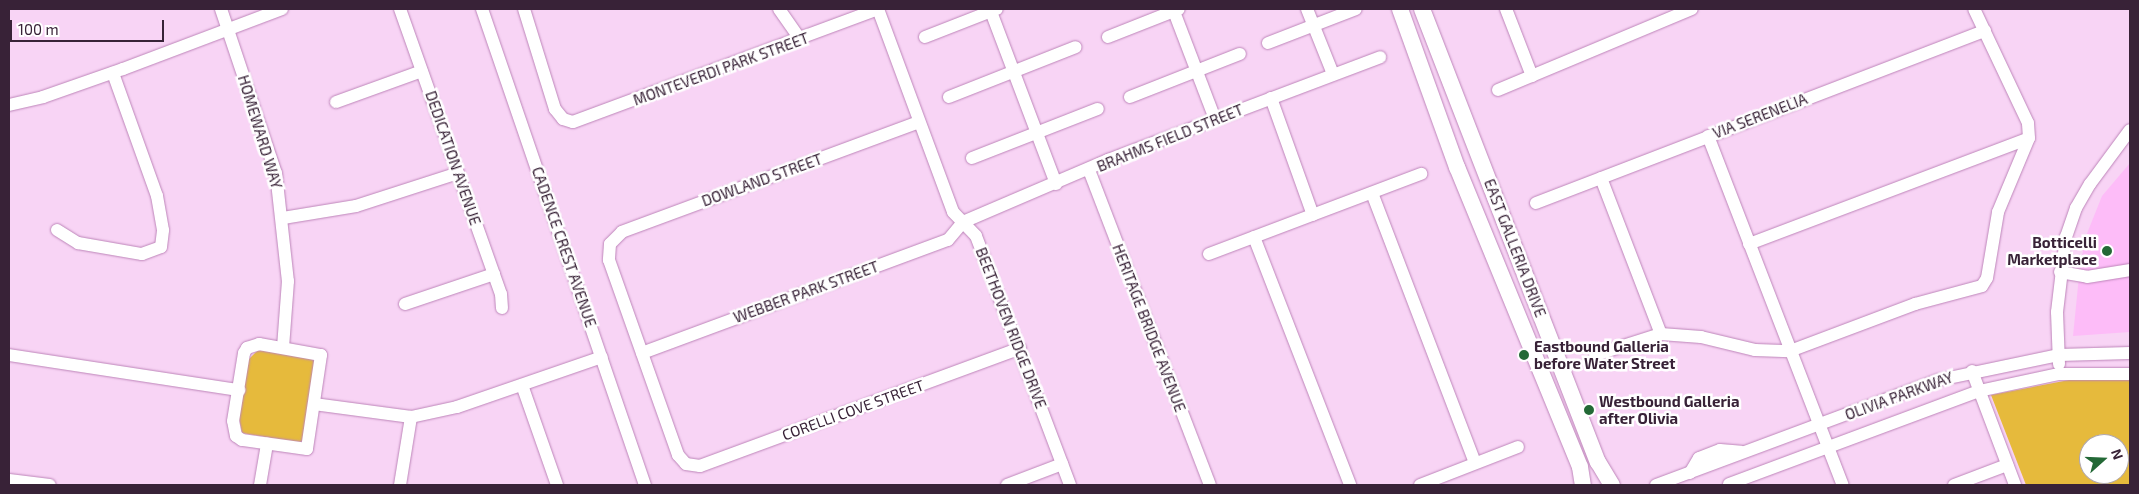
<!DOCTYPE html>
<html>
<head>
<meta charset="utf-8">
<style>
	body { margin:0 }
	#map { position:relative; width:2139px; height:494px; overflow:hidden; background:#f8d4f5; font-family:"Exo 2",sans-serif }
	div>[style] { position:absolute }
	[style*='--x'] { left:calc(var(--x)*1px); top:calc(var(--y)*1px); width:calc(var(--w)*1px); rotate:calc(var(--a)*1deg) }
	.built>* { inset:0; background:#fdbcf8 }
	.green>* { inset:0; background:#e6ba3c }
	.roads { filter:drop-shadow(0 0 1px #bd85b9) drop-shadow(0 0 1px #bd85b9) }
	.minor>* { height:12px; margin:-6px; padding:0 6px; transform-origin:6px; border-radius:6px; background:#fff }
	.major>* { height:16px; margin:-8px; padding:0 8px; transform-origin:8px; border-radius:8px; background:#fff }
	.dots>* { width:14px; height:14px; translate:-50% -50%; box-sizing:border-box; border:2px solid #fff; border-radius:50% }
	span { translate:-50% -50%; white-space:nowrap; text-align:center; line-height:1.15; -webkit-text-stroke:5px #fff; paint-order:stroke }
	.street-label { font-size:15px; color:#382237 }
	.poi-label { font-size:15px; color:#382237; font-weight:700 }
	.right { translate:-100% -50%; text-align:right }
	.left { translate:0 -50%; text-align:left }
	.frame { position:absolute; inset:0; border:10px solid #382237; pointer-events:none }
	.north { position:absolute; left:2079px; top:434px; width:50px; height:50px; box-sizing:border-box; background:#fff; border:1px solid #afa7af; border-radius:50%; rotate:70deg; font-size:14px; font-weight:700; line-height:20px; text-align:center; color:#382237 }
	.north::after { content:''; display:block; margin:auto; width:18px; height:22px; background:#236936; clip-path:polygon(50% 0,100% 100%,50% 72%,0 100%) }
	.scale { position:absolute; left:10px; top:20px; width:154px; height:22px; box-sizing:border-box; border:2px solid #382237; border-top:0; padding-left:6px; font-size:15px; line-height:18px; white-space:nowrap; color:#382237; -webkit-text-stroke:4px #fff; paint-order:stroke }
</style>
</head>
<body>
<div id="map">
	<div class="built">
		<i style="clip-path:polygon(2130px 163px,2130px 332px,2073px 336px,2080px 266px,2086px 236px,2102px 196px)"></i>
	</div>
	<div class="green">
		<i style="clip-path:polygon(258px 350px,309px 357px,316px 362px,306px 438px,299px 443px,242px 433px,239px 418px,248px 360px)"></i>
		<i style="clip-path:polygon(evenodd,2069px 380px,2130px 380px,2130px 485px,2026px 485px,1991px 395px,2069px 380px,2089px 444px,2119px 444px,2119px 474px,2089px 474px,2089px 444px)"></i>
	</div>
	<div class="roads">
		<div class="minor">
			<i style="--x:221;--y:9;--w:173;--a:71.5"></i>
			<i style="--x:276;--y:173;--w:109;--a:83.7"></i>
			<i style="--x:288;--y:281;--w:67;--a:94.3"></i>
			<i style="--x:400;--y:9;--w:302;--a:70.5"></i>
			<i style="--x:501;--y:294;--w:14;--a:86"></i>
			<i style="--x:482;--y:9;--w:503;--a:71.1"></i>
			<i style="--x:524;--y:9;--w:105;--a:72.8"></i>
			<i style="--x:555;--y:109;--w:13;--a:51"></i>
			<i style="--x:563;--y:119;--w:10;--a:17"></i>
			<i style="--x:573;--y:122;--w:325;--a:-20.3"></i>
			<i style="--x:779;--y:9;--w:38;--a:55"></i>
			<i style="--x:878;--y:9;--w:216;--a:69.7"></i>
			<i style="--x:953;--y:212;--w:33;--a:46"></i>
			<i style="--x:976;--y:236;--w:266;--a:69.3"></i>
			<i style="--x:990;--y:9;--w:187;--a:69.3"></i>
			<i style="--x:1173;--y:9;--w:118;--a:69.1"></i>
			<i style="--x:1307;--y:9;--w:70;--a:68.2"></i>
			<i style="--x:1506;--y:9;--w:72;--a:68.8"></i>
			<i style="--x:925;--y:37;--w:77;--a:-21.3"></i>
			<i style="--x:1108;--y:37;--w:76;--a:-21.5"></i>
			<i style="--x:1268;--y:43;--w:94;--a:-21.1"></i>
			<i style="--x:1498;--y:90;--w:210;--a:-22.7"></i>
			<i style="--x:949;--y:97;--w:136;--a:-21.5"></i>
			<i style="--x:1130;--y:97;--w:118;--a:-21.4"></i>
			<i style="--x:1271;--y:98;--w:124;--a:70.3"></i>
			<i style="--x:336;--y:102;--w:91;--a:-19.8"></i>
			<i style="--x:9;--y:105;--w:35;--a:-13"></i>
			<i style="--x:43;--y:97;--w:85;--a:-19.3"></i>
			<i style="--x:123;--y:69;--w:170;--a:-20.7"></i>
			<i style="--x:919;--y:122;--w:317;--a:159.7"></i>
			<i style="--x:622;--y:232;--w:17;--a:135"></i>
			<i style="--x:610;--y:244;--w:16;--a:94"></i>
			<i style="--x:609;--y:260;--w:207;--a:70.5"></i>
			<i style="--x:678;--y:455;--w:12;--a:48"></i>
			<i style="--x:686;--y:464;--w:14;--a:8"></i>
			<i style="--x:700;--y:466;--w:341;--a:-20.2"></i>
			<i style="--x:1708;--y:136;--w:374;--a:68.9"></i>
			<i style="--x:972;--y:158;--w:135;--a:-21.3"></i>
			<i style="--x:1089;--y:170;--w:337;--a:69"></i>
			<i style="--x:1601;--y:178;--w:167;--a:69"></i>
			<i style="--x:1372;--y:193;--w:289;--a:69.1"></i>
			<i style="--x:1536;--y:203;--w:481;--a:-21"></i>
			<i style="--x:283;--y:218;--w:74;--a:-9.3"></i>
			<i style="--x:356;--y:206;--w:107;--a:-17.9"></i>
			<i style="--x:57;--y:230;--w:25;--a:32"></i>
			<i style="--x:78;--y:243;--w:65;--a:9.8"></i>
			<i style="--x:142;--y:254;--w:20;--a:-20"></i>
			<i style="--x:161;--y:247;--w:17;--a:-83"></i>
			<i style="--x:163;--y:230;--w:35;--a:-100"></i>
			<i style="--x:157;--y:196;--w:131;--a:-109.7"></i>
			<i style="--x:1254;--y:237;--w:266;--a:68.8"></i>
			<i style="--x:1749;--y:244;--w:299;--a:-20.7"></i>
			<i style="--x:1209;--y:254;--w:227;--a:-20.7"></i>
			<i style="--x:2060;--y:272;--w:27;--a:10"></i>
			<i style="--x:2087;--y:277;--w:44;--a:-9.2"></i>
			<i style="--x:405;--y:304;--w:94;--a:-18.6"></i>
			<i style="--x:259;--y:344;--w:63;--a:10.1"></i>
			<i style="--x:321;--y:355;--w:95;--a:98.5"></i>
			<i style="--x:307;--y:449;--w:66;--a:-172.1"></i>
			<i style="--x:242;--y:440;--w:7;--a:-146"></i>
			<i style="--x:236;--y:436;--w:15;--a:-101"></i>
			<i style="--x:233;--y:421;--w:69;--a:-80.8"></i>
			<i style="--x:244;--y:353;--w:6;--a:-59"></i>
			<i style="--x:247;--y:348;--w:13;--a:-18"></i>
			<i style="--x:642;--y:353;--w:326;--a:-20.3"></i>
			<i style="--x:948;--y:240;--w:23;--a:-50"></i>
			<i style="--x:963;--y:222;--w:158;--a:-23.2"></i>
			<i style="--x:1108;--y:160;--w:291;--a:-20.7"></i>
			<i style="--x:9;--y:355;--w:233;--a:8.7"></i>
			<i style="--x:1595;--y:355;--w:69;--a:-17.7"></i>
			<i style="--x:1661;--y:334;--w:40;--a:4.3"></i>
			<i style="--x:1701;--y:337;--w:56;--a:13.5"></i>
			<i style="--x:1755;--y:350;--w:35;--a:2"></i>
			<i style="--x:1790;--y:351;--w:134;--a:-20.6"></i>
			<i style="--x:1915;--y:304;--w:69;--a:-15"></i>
			<i style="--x:1982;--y:286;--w:9;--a:-58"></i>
			<i style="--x:1987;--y:278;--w:67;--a:-80.5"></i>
			<i style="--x:1998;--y:212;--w:80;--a:-67.3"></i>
			<i style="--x:2029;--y:138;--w:15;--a:-94"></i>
			<i style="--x:2028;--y:123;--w:126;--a:-115.3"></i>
			<i style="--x:2059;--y:364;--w:52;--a:-92.2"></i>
			<i style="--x:2057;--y:312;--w:76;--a:-83.2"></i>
			<i style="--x:2066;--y:237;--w:31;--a:-71"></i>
			<i style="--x:2076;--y:208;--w:28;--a:-60"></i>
			<i style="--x:2090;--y:184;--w:67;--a:-53.5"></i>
			<i style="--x:1972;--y:371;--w:122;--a:69.3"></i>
			<i style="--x:522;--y:385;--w:106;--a:70.7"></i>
			<i style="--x:314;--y:404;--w:98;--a:7.6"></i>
			<i style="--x:411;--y:417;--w:47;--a:-12.3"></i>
			<i style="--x:457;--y:407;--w:153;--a:-19"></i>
			<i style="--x:1690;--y:473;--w:17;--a:-59"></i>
			<i style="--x:1699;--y:458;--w:22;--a:-21"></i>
			<i style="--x:1720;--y:450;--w:21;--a:5"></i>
			<i style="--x:9;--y:480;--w:41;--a:7"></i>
			<i style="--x:1729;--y:484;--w:267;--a:-20.4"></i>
			<i style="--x:1979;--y:391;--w:82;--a:-12"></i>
			<i style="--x:2059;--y:374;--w:71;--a:0"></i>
			<i style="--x:260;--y:485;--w:42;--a:-80.3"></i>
			<i style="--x:400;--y:485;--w:69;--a:-80.8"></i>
			<i style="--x:1007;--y:485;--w:59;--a:-20.9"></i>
			<i style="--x:1420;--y:485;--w:105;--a:-21.2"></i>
			<i style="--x:1656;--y:485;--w:302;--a:-20.4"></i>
			<i style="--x:1939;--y:380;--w:123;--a:-11.8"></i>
			<i style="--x:2059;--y:355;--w:71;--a:-1.6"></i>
			<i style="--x:1954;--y:485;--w:57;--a:-20.7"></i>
		</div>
		<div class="major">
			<i style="--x:1400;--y:9;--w:168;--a:70.2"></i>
			<i style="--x:1457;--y:167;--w:324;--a:67.7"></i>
			<i style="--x:1580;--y:467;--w:18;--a:81"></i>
			<i style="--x:1422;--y:9;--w:486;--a:68.8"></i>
			<i style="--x:1598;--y:462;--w:27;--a:59"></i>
		</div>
	</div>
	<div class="dots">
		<i style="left:2107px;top:251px;background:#236936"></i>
		<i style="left:1524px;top:355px;background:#236936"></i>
		<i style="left:1589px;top:410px;background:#236936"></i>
	</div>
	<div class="street-label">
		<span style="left:721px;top:69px;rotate:-20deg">MONTEVERDI PARK STREET</span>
		<span style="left:1760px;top:116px;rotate:-21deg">VIA SERENELIA</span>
		<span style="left:260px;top:132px;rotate:73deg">HOMEWARD WAY</span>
		<span style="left:1170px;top:138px;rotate:-22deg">BRAHMS FIELD STREET</span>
		<span style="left:453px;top:158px;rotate:71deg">DEDICATION AVENUE</span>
		<span style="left:762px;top:180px;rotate:-20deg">DOWLAND STREET</span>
		<span style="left:564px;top:247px;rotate:71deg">CADENCE CREST AVENUE</span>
		<span style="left:1515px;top:248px;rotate:69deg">EAST GALLERIA DRIVE</span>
		<span style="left:806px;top:292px;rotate:-20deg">WEBBER PARK STREET</span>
		<span style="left:1011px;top:328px;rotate:69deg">BEETHOVEN RIDGE DRIVE</span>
		<span style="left:1149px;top:328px;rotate:69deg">HERITAGE BRIDGE AVENUE</span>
		<span style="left:1899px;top:396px;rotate:-20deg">OLIVIA PARKWAY</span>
		<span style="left:853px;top:410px;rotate:-20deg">CORELLI COVE STREET</span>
	</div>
	<div class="poi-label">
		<span class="right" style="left:2097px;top:251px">Botticelli<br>Marketplace</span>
		<span class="left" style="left:1534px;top:355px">Eastbound Galleria<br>before Water Street</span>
		<span class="left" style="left:1599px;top:410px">Westbound Galleria<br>after Olivia</span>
	</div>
	<div class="frame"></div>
	<div class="north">N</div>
	<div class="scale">100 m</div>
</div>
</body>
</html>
